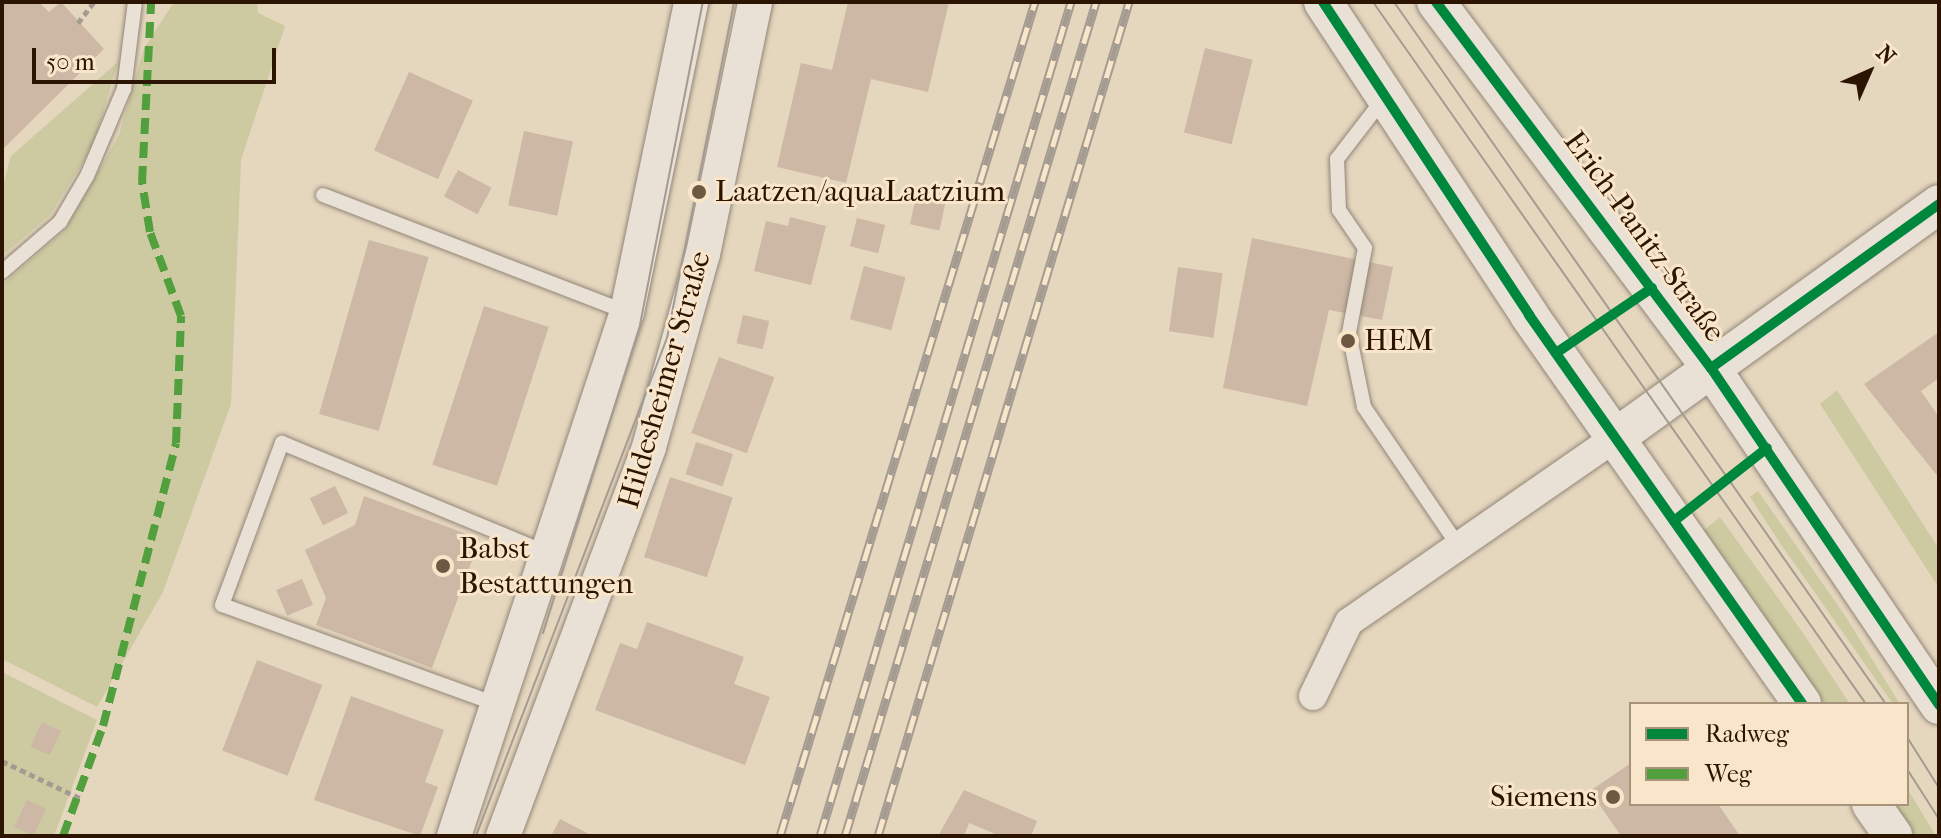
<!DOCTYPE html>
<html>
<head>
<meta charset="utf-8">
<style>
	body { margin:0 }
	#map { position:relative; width:1941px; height:838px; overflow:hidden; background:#e5d6be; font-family:"IM FELL French Canon",serif }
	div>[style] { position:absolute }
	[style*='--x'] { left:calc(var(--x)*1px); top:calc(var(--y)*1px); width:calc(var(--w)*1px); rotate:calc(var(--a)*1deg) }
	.green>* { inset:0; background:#cdcaa2 }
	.building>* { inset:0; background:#ccb8a5; transform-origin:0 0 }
	.path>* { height:5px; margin-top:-2.5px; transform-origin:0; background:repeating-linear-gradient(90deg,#a49b91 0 6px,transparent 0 10px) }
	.roads { filter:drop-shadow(0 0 2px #928677) drop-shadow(0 0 2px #928677) }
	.service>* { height:14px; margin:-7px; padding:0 7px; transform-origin:7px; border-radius:7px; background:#e9e1d5 }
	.minor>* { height:28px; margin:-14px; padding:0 14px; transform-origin:14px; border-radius:14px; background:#e9e1d5 }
	.tertiary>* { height:34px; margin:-17px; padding:0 17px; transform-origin:17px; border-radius:17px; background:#e9e1d5 }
	.secondary>* { height:38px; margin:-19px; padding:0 19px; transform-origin:19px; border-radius:19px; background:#e9e1d5 }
	.tram>* { height:2px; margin:-1px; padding:0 1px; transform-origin:1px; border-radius:1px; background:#a49b91 }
	.rail>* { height:9px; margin-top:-4.5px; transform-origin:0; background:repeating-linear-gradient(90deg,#f9e6ca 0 18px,#a49b91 0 36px); box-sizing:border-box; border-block:2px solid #a49b91 }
	.quiet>* { height:8px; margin-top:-4px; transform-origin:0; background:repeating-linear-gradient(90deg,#51a03d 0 16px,transparent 0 24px) }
	.cycleway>* { height:10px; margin:-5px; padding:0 5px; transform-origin:5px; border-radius:5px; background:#00873e }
	.dots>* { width:22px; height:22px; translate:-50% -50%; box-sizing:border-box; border:4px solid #f9e6ca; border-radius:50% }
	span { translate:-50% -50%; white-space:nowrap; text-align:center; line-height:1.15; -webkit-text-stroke:6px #f9e6ca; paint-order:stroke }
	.poi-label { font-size:30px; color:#2c1402 }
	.left { translate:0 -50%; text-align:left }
	.right { translate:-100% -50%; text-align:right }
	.street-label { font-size:30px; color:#2c1402 }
	.frame { position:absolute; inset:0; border:4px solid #2c1402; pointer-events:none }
	.legend { position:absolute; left:1629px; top:702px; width:280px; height:104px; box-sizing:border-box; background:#f9e6ca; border:2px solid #a7927a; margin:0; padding:10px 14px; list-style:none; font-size:24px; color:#2c1402 }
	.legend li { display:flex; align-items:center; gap:16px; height:40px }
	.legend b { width:40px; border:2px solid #a7927a }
	.north { position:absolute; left:1829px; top:32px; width:80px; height:80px; -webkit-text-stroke:6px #f9e6ca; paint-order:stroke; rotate:45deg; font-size:22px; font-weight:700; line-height:32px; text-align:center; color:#2c1402 }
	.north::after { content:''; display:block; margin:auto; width:28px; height:36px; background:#2c1402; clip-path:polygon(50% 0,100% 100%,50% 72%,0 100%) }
	.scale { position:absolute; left:32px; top:48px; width:244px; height:36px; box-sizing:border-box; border:4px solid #2c1402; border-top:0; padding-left:10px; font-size:24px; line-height:28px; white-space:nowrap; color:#2c1402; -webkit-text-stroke:6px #f9e6ca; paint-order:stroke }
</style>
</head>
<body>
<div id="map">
	<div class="green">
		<i style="clip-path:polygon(174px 2px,257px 2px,258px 13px,285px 26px,241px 160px,231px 404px,163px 592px,97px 707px,2px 659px,2px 285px,64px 231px,119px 135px,144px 48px)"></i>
		<i style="clip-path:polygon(118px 62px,93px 146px,50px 215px,2px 256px,2px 189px,11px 156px)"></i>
		<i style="clip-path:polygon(1837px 390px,1939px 549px,1939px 588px,1820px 404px)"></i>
		<i style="clip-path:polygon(1758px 491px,1844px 614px,1900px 704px,1893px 704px,1780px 543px,1750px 497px)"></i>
		<i style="clip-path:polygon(1720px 517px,1803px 633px,1850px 704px,1822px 704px,1702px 532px)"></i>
		<i style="clip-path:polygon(2px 672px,97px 720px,54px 836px,2px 836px)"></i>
		<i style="clip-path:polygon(1907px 788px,1936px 836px,1912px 836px,1891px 804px,1907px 804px)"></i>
	</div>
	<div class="building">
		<i style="clip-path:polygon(2px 2px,39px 2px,49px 12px,61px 2px,104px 49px,2px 150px)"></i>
		<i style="clip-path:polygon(848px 2px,949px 2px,928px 92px,871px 79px,846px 183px,777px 167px,801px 63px,832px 70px)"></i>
		<i style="left:1205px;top:48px;width:49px;height:87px;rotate:14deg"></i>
		<i style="left:409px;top:72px;width:70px;height:86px;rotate:24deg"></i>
		<i style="left:524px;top:131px;width:50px;height:76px;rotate:12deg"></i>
		<i style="left:458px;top:170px;width:38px;height:30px;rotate:28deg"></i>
		<i style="left:917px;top:192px;width:30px;height:33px;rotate:12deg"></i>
		<i style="clip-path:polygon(790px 217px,826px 226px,811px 285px,754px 271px,766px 221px,788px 226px)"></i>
		<i style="left:857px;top:218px;width:29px;height:29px;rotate:14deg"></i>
		<i style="clip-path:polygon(1252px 238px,1393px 267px,1382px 320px,1329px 310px,1307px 406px,1223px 388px)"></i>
		<i style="left:369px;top:240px;width:62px;height:181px;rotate:16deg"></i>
		<i style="left:864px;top:266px;width:43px;height:55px;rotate:15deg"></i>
		<i style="left:1178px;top:267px;width:45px;height:65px;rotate:8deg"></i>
		<i style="left:484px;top:306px;width:68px;height:167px;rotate:18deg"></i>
		<i style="left:743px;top:315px;width:27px;height:29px;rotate:13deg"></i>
		<i style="clip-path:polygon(1939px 332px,1939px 378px,1921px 391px,1939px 417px,1939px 478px,1864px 384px)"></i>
		<i style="left:719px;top:357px;width:59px;height:81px;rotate:20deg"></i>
		<i style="left:696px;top:442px;width:39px;height:34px;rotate:18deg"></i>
		<i style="left:670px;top:477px;width:66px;height:84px;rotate:18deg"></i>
		<i style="left:335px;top:486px;width:30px;height:28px;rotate:64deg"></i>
		<i style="clip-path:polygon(364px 496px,480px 539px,432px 668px,316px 625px,326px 598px,305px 550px,355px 525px)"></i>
		<i style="left:302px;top:579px;width:28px;height:28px;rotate:67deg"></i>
		<i style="clip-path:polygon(647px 622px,744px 657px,734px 684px,770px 697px,745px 765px,595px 710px,620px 643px,637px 649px)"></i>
		<i style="left:257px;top:660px;width:70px;height:97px;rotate:21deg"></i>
		<i style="clip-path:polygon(351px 696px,444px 730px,425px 782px,438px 787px,420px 836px,314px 800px)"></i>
		<i style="left:42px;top:722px;width:21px;height:27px;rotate:25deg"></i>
		<i style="clip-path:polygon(1631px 763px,1631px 804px,1718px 804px,1740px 836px,1621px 836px,1590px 791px)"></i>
		<i style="clip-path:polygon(964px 790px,1037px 821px,1031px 836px,1000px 836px,969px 823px,964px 836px,938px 836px)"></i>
		<i style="left:27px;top:800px;width:21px;height:30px;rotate:25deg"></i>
		<i style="clip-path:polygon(560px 819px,593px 836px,551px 836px)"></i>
	</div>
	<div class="path">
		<i style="--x:78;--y:23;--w:26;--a:-53"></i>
		<i style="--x:2;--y:761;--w:86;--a:25.4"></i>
	</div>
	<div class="roads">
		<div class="service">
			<i style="--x:1384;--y:98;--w:77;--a:127.6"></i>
			<i style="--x:1337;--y:159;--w:51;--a:87.8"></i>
			<i style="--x:1339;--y:210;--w:46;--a:55.6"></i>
			<i style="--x:1365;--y:248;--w:86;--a:100.7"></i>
			<i style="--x:1349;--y:333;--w:76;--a:78.5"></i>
			<i style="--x:1364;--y:407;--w:171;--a:55.8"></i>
			<i style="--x:323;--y:195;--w:326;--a:21.1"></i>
			<i style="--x:2;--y:272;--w:77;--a:-40.8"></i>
			<i style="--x:60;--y:222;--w:53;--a:-59.6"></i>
			<i style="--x:87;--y:176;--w:95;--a:-67"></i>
			<i style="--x:124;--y:89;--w:88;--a:-82.8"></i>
			<i style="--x:496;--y:704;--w:291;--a:-160.1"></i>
			<i style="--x:222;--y:605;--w:173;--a:-69.7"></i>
			<i style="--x:282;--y:443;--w:288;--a:22.5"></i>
		</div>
		<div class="minor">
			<i style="--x:1313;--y:696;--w:82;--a:-64.1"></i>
			<i style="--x:1349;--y:622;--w:323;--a:-34.7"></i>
		</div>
		<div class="tertiary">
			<i style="--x:454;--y:836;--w:552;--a:-71.73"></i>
			<i style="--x:627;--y:312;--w:317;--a:-78.3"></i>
			<i style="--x:503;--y:836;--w:415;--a:-69.4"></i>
			<i style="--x:649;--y:447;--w:200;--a:-74.4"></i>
			<i style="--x:703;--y:254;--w:257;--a:-78.3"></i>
		</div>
		<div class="secondary">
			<i style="--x:1323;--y:2;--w:375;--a:56.6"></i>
			<i style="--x:1529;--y:315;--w:475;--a:54.9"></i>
			<i style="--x:1436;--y:2;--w:458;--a:53.1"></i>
			<i style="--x:1711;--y:368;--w:407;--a:55.9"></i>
			<i style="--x:1615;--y:438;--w:400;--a:-35.8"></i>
			<i style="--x:1871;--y:804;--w:39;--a:55"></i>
		</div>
	</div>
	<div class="tram">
		<i style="--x:1373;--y:2;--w:858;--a:54.92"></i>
		<i style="--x:1394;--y:2;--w:857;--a:54.98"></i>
		<i style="--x:543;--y:633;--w:323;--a:-72.5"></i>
		<i style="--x:640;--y:325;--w:329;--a:-79"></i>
		<i style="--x:1907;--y:737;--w:60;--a:57.9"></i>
		<i style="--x:1907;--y:769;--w:59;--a:57.4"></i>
		<i style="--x:476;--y:836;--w:533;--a:-69.02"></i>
		<i style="--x:667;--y:338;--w:343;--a:-78.7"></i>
	</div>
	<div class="rail">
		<i style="--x:780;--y:836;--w:872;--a:-73"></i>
		<i style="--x:820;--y:836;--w:871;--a:-73.25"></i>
		<i style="--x:845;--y:836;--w:871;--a:-73.25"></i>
		<i style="--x:878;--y:836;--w:871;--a:-73.25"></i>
	</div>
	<div class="quiet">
		<i style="--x:63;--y:836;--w:117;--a:-70"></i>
		<i style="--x:103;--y:726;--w:292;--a:-75.5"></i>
		<i style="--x:176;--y:443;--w:127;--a:-87.7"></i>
		<i style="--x:181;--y:316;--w:90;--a:-110.3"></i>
		<i style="--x:150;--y:232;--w:51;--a:-99.1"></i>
		<i style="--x:142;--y:182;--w:180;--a:-87.1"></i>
	</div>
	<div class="cycleway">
		<i style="--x:1323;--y:2;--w:375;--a:56.6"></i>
		<i style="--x:1529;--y:315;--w:475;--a:54.9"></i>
		<i style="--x:1436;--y:2;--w:458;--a:53.1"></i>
		<i style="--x:1711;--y:368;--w:407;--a:55.9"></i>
		<i style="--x:1556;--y:353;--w:116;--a:-34.1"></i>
		<i style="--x:1711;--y:368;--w:281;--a:-35.7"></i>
		<i style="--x:1674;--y:521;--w:118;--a:-38.1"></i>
	</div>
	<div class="dots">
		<i style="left:699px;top:192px;background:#6d5844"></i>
		<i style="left:1348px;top:341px;background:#6d5844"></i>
		<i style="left:443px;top:566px;background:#6d5844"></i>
		<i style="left:1613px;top:797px;background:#6d5844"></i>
	</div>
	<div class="poi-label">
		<span class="left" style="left:715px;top:192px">Laatzen/aquaLaatzium</span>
		<span class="left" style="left:1364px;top:341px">HEM</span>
		<span class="left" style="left:459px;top:566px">Babst<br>Bestattungen</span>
		<span class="right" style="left:1597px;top:797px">Siemens</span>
	</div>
	<div class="street-label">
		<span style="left:1644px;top:237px;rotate:54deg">Erich-Panitz-Straße</span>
		<span style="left:665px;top:380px;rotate:-74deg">Hildesheimer Straße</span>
	</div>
	<div class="frame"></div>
	<ul class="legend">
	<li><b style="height:10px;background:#00873e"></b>Radweg</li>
	<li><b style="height:10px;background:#51a03d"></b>Weg</li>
	</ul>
	<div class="north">N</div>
	<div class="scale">50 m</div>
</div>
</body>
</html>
